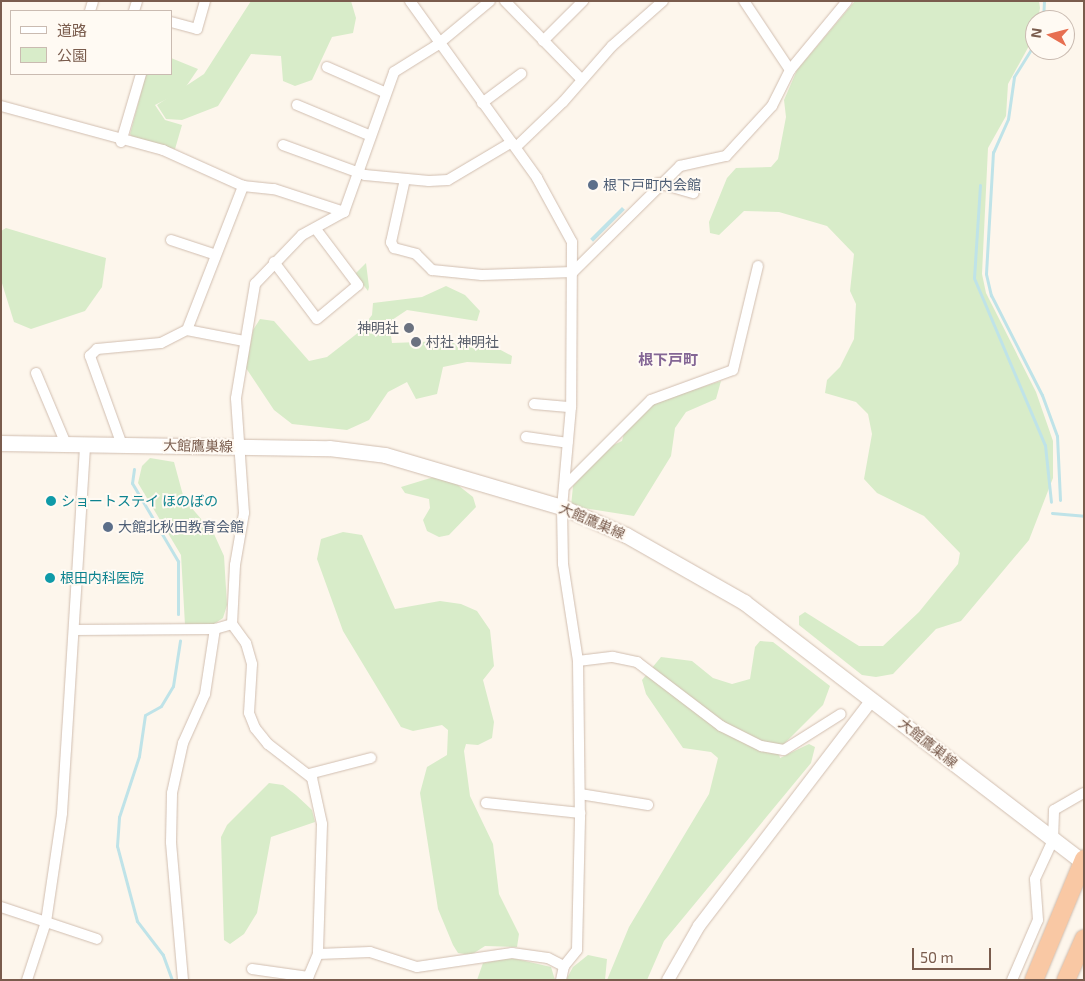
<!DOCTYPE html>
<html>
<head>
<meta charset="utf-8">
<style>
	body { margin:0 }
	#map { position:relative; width:1085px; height:981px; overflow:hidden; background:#fdf6ec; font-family:"Exo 2","Noto Sans JP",sans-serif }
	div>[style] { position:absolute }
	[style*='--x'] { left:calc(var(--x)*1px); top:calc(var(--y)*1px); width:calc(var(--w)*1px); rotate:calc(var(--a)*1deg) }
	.green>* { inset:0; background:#d8ecc9 }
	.water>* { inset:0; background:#bfe3e8; transform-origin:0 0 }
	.stream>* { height:3px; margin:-1.5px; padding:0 1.5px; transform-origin:1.5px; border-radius:1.5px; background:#bfe3e8 }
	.roads { filter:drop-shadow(0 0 1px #d1beb0) drop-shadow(0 0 1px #d1beb0) }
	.minor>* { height:10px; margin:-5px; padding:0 5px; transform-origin:5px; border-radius:5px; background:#fff }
	.tertiary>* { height:12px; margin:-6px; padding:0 6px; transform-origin:6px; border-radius:6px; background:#fff }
	.secondary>* { height:15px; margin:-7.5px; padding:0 7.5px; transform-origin:7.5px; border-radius:7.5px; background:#fff }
	.trunk>* { height:18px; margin:-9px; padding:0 9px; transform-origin:9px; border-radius:9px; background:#f9c8a4 }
	.dots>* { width:14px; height:14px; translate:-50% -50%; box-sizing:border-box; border:2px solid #fffaf3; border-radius:50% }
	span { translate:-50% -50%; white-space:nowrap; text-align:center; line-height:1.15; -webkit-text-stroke:4px #fffaf3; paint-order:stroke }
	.service-label { font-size:14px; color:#4e5e75 }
	.left { translate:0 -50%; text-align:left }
	.worship-label { font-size:14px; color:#5b616d }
	.right { translate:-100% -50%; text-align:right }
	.street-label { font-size:14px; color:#7a5c4d }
	.culture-label { font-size:14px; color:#0d838f }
	.neighbourhood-label { font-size:15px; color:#846695; font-weight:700 }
	.frame { position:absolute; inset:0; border:2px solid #7a5c4d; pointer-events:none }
	.legend { position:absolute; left:10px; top:10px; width:162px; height:65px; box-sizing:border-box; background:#fffaf3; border:1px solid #cabbb1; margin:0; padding:6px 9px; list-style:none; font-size:15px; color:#7a5c4d }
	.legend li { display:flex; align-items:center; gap:10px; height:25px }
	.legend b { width:25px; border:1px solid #cabbb1 }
	.north { position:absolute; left:1025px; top:10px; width:50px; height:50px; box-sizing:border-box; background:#fffaf3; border:1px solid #cabbb1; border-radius:50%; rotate:278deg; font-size:14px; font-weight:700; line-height:20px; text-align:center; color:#7a5c4d }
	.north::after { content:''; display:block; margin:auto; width:18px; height:22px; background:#e76f51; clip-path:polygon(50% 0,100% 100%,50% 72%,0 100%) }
	.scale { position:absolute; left:912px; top:948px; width:79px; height:22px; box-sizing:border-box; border:2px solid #7a5c4d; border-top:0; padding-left:6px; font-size:15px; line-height:18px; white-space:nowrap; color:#7a5c4d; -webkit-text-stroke:4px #fffaf3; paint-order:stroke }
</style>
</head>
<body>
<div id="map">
	<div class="green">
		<i style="clip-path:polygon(251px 1px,351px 1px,356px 18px,353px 33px,332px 37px,312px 80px,295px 86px,283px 81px,281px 56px,251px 54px,218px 106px,182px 120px,166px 119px,157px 105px,204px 74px)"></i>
		<i style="clip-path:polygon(855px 1px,1039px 1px,1040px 8px,1035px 35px,1008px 84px,1006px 116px,988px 148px,982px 274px,986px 293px,1036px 392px,1053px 441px,1053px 478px,1029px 540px,961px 621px,936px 629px,893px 674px,876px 677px,862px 675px,799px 625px,799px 616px,805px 612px,859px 646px,883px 646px,919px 612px,958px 564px,960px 553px,924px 516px,877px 493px,864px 479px,872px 434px,868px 414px,856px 402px,825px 393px,827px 380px,840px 367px,854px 339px,856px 304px,850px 291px,854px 254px,827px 226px,779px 212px,744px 211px,719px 235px,710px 233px,709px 222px,727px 178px,736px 168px,771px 167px,778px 159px,786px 117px,784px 100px,797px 70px)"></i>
		<i style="clip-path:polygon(171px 58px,198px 69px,183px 91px,155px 105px,165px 120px,182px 125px,175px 149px,134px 140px,130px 134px,146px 74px,171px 74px)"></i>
		<i style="clip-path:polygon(6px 228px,106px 258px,102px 287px,85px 311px,31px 329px,14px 322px,1px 280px,1px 231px)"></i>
		<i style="clip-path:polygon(366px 263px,369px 287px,368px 291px,355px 274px)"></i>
		<i style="clip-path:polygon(446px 286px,465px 295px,480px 311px,477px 321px,407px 310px,389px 322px,392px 343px,447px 341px,497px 348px,512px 356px,511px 364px,467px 362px,443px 367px,437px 394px,416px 399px,407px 382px,388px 392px,369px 420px,347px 430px,292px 424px,274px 410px,246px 368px,253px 330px,260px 319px,274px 321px,309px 361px,327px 357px,359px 332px,372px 315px,373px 303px,422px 297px)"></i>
		<i style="clip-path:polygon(721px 381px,716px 399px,686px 412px,675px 428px,671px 456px,634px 516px,571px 506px,573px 486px,607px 448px,622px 441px,625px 429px,651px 403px)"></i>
		<i style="clip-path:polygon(150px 458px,174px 462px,184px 499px,214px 534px,224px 556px,227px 605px,223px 618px,214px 624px,185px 625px,181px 555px,138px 483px,142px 466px)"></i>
		<i style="clip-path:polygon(437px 476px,454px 482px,473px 497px,476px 507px,449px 535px,439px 537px,427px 531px,423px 520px,430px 508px,429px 499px,405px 493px,401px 487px)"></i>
		<i style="clip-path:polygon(343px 532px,362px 535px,395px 609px,440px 601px,461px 604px,477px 611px,490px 630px,494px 666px,483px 680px,494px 722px,492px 738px,478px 745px,466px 744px,464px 751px,470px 796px,493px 844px,499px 894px,519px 934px,517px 947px,485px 946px,471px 955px,458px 953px,453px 945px,438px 909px,420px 793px,427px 767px,447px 755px,448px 730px,442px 725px,413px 731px,401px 727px,343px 631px,317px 559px,321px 539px)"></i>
		<i style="clip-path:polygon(760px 641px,773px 642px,830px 686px,823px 705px,778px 750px,780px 758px,809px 744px,815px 747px,811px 763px,664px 941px,647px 980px,607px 980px,629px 927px,709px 794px,718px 758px,711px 752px,683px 748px,646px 694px,642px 680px,661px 657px,692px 661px,713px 678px,732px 684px,750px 679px,755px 647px)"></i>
		<i style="clip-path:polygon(269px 783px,283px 785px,296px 795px,312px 810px,315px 822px,271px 837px,257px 913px,244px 934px,230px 944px,224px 940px,221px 837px,227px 825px)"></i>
		<i style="clip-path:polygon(588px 955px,607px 959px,605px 980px,566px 980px,573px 967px)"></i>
		<i style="clip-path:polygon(512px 958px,551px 967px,555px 980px,477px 980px,483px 963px)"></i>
	</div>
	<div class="water">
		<i style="left:622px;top:207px;width:4px;height:45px;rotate:45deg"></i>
	</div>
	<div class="stream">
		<i style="--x:1043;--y:20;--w:19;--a:-87"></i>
		<i style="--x:1035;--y:43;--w:40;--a:122"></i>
		<i style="--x:1014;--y:77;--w:42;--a:98.1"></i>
		<i style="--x:1008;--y:119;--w:36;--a:114"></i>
		<i style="--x:993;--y:152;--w:122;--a:93.3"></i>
		<i style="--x:986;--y:274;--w:22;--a:77"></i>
		<i style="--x:991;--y:295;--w:112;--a:63"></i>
		<i style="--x:1042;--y:395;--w:44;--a:69.9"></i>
		<i style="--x:1057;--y:436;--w:64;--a:87.3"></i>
		<i style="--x:980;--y:185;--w:93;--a:93.7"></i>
		<i style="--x:974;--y:278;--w:181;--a:67"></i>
		<i style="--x:1045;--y:445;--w:57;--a:84"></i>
		<i style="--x:134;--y:469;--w:14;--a:98"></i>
		<i style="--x:132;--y:483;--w:91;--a:59.5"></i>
		<i style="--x:178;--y:561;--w:53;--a:90"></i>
		<i style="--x:1052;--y:513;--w:32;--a:5"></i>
		<i style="--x:172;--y:980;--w:27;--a:-110"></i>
		<i style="--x:163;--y:955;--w:43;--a:-127.4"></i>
		<i style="--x:137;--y:921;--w:78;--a:-104.9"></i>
		<i style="--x:117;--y:846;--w:29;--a:-86"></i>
		<i style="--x:119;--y:817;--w:64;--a:-71.8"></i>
		<i style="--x:139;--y:756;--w:41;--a:-81.7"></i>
		<i style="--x:145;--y:715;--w:18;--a:-29"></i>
		<i style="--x:161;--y:706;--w:23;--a:-59"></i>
		<i style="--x:173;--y:686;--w:46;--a:-81.2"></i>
	</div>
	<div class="roads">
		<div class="minor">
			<i style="--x:410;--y:1;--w:218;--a:54.3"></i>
			<i style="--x:537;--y:178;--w:73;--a:61.3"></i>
			<i style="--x:572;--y:242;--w:165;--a:90.3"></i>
			<i style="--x:571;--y:407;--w:100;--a:95.1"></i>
			<i style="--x:562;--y:507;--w:57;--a:89"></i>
			<i style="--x:563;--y:564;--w:98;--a:81.2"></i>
			<i style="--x:578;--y:661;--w:157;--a:89.3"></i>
			<i style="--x:580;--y:818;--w:132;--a:91.3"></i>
			<i style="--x:577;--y:950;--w:21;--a:129"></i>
			<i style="--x:564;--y:966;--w:14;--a:102"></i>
			<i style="--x:505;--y:1;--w:109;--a:45.7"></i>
			<i style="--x:744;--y:1;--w:83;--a:56.3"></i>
			<i style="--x:90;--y:11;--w:10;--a:-73"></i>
			<i style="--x:134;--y:11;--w:10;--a:-73"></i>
			<i style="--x:171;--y:22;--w:27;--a:15"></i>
			<i style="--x:197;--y:29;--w:29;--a:-74"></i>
			<i style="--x:543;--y:41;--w:57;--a:-45"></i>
			<i style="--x:327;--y:67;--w:62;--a:23.7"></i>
			<i style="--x:482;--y:103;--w:49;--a:-36.6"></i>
			<i style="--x:297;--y:105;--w:80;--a:22.7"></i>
			<i style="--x:1;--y:106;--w:168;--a:15.2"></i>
			<i style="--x:163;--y:150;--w:88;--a:24.2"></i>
			<i style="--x:243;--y:186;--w:31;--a:6"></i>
			<i style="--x:274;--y:189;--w:74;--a:18.2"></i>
			<i style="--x:121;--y:142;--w:71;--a:-73.6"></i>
			<i style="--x:283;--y:145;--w:87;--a:20.1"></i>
			<i style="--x:365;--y:175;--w:64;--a:5.4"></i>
			<i style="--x:429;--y:181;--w:19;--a:-3"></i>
			<i style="--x:448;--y:180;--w:74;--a:-30.7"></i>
			<i style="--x:516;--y:147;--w:65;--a:-43.8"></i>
			<i style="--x:563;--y:102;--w:74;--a:-48.8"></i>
			<i style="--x:612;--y:46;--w:68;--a:-41.4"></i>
			<i style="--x:405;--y:179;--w:65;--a:102.5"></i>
			<i style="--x:391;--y:242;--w:7;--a:63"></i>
			<i style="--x:394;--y:248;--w:23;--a:15"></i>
			<i style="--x:416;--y:254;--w:23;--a:45"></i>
			<i style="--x:432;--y:270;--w:50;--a:5.7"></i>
			<i style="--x:482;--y:275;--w:91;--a:-1.9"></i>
			<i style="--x:573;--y:272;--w:151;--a:-44.7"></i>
			<i style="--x:680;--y:166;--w:47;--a:-12.3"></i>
			<i style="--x:726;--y:156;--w:68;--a:-47.4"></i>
			<i style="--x:772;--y:106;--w:40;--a:-63.4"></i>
			<i style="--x:790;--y:70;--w:89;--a:-50.4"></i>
			<i style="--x:658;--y:183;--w:37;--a:16"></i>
			<i style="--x:171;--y:240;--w:47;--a:18.4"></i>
			<i style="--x:274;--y:262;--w:71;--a:53"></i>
			<i style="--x:317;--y:319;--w:53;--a:-39.7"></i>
			<i style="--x:358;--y:285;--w:71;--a:-127"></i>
			<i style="--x:187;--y:330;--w:155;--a:-68.7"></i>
			<i style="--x:36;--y:373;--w:77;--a:67.1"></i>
			<i style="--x:534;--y:404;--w:37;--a:5"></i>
			<i style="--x:526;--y:437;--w:42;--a:8.1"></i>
			<i style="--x:122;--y:445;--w:95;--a:-109.8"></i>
			<i style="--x:90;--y:356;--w:10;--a:-45"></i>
			<i style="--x:97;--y:349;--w:64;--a:-5.4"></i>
			<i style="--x:161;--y:343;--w:29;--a:-27"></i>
			<i style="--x:187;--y:330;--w:58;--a:10.9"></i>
			<i style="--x:564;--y:487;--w:123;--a:-45"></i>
			<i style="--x:651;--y:400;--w:87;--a:-20.1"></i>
			<i style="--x:733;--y:370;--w:107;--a:-76.5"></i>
			<i style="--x:232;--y:624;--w:59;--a:-87.1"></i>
			<i style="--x:235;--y:565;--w:53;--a:-80.2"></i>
			<i style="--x:244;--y:513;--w:115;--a:-94"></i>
			<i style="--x:236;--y:398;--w:116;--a:-80.5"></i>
			<i style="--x:255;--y:284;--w:68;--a:-46.2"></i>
			<i style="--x:302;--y:235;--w:48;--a:-28.7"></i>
			<i style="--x:344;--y:212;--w:149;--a:-70.3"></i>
			<i style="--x:394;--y:72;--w:51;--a:-32.1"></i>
			<i style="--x:437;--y:45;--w:69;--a:-39.7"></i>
			<i style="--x:232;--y:624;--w:24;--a:54"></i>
			<i style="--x:246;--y:643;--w:22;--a:74"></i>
			<i style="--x:252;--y:664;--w:49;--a:93.5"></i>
			<i style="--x:249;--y:713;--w:16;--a:68"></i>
			<i style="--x:255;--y:728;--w:21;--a:51"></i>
			<i style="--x:268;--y:744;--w:56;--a:37.7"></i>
			<i style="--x:312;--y:778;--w:47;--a:77.7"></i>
			<i style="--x:322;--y:824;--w:130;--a:91.8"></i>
			<i style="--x:318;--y:954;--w:28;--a:113"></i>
			<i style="--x:74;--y:630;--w:141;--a:-0.4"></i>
			<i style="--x:215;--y:629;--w:18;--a:-16"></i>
			<i style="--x:578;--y:661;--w:35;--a:-7"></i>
			<i style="--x:613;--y:657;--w:25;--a:12"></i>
			<i style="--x:637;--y:662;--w:106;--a:37.3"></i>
			<i style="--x:721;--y:726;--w:45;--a:26.6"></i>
			<i style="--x:761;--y:746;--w:23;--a:10"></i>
			<i style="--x:784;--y:750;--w:67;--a:-32.3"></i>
			<i style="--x:309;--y:774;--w:64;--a:-14.5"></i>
			<i style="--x:580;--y:794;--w:69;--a:9.2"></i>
			<i style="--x:486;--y:803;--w:95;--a:6.1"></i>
			<i style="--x:1;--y:907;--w:101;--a:18.4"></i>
			<i style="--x:318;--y:954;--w:52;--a:-2.2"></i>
			<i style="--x:370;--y:952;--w:49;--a:17.7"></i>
			<i style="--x:417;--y:967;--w:96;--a:-8.4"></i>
			<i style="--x:512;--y:953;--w:36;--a:8"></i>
			<i style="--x:548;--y:958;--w:18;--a:27"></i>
			<i style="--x:252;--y:969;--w:57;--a:8.1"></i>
			<i style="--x:27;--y:980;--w:61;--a:-71.9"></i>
			<i style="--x:46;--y:922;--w:110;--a:-81.6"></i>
			<i style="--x:62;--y:813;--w:369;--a:-86.4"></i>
			<i style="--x:183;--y:980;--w:139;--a:-95"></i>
			<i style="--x:171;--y:842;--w:49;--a:-88.8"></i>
			<i style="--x:172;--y:793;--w:51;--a:-77.6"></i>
			<i style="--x:183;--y:743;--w:54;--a:-65.8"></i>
			<i style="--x:205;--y:694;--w:66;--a:-81.3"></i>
			<i style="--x:1012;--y:980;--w:65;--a:-66.6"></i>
			<i style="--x:1038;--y:920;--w:41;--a:-94.2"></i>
			<i style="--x:1035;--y:879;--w:43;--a:-65.2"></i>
			<i style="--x:1053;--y:840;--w:30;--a:-88"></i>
			<i style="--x:1054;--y:810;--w:34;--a:-30"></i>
		</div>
		<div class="tertiary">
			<i style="--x:668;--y:980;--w:62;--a:-60.1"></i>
			<i style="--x:699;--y:926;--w:285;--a:-52.6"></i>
		</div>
		<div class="secondary">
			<i style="--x:1;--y:443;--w:328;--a:0.9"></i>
			<i style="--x:329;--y:448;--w:56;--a:7.1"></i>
			<i style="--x:385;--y:455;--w:184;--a:16.4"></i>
			<i style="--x:562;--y:507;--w:70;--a:23.6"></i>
			<i style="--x:626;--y:535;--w:136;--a:29.6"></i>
			<i style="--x:744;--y:602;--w:429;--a:37.5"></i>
		</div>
		<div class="trunk">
			<i style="--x:1034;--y:980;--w:131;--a:-67.5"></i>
			<i style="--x:1066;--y:980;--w:45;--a:-66.3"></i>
		</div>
	</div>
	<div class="dots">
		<i style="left:593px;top:185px;background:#5c6f8a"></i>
		<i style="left:409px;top:328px;background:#6b7280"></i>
		<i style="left:416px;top:342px;background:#6b7280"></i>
		<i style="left:51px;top:501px;background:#0f9aa8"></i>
		<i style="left:108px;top:527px;background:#5c6f8a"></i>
		<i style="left:50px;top:578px;background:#0f9aa8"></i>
	</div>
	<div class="service-label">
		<span class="left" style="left:603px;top:185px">根下戸町内会館</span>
		<span class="left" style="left:118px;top:527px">大館北秋田教育会館</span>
	</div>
	<div class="worship-label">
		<span class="right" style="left:399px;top:328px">神明社</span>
		<span class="left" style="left:426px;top:342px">村社 神明社</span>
	</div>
	<div class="street-label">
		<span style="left:198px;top:446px;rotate:1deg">大館鷹巣線</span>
		<span style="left:592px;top:521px;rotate:23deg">大館鷹巣線</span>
		<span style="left:928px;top:743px;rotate:38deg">大館鷹巣線</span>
	</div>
	<div class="culture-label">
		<span class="left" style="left:61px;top:501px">ショートステイ ほのぼの</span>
		<span class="left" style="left:60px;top:578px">根田内科医院</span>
	</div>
	<div class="neighbourhood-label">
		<span style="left:668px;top:360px">根下戸町</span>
	</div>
	<div class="frame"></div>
	<ul class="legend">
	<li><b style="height:6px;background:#fff"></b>道路</li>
	<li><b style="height:14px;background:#d8ecc9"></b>公園</li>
	</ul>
	<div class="north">N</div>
	<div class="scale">50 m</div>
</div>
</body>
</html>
